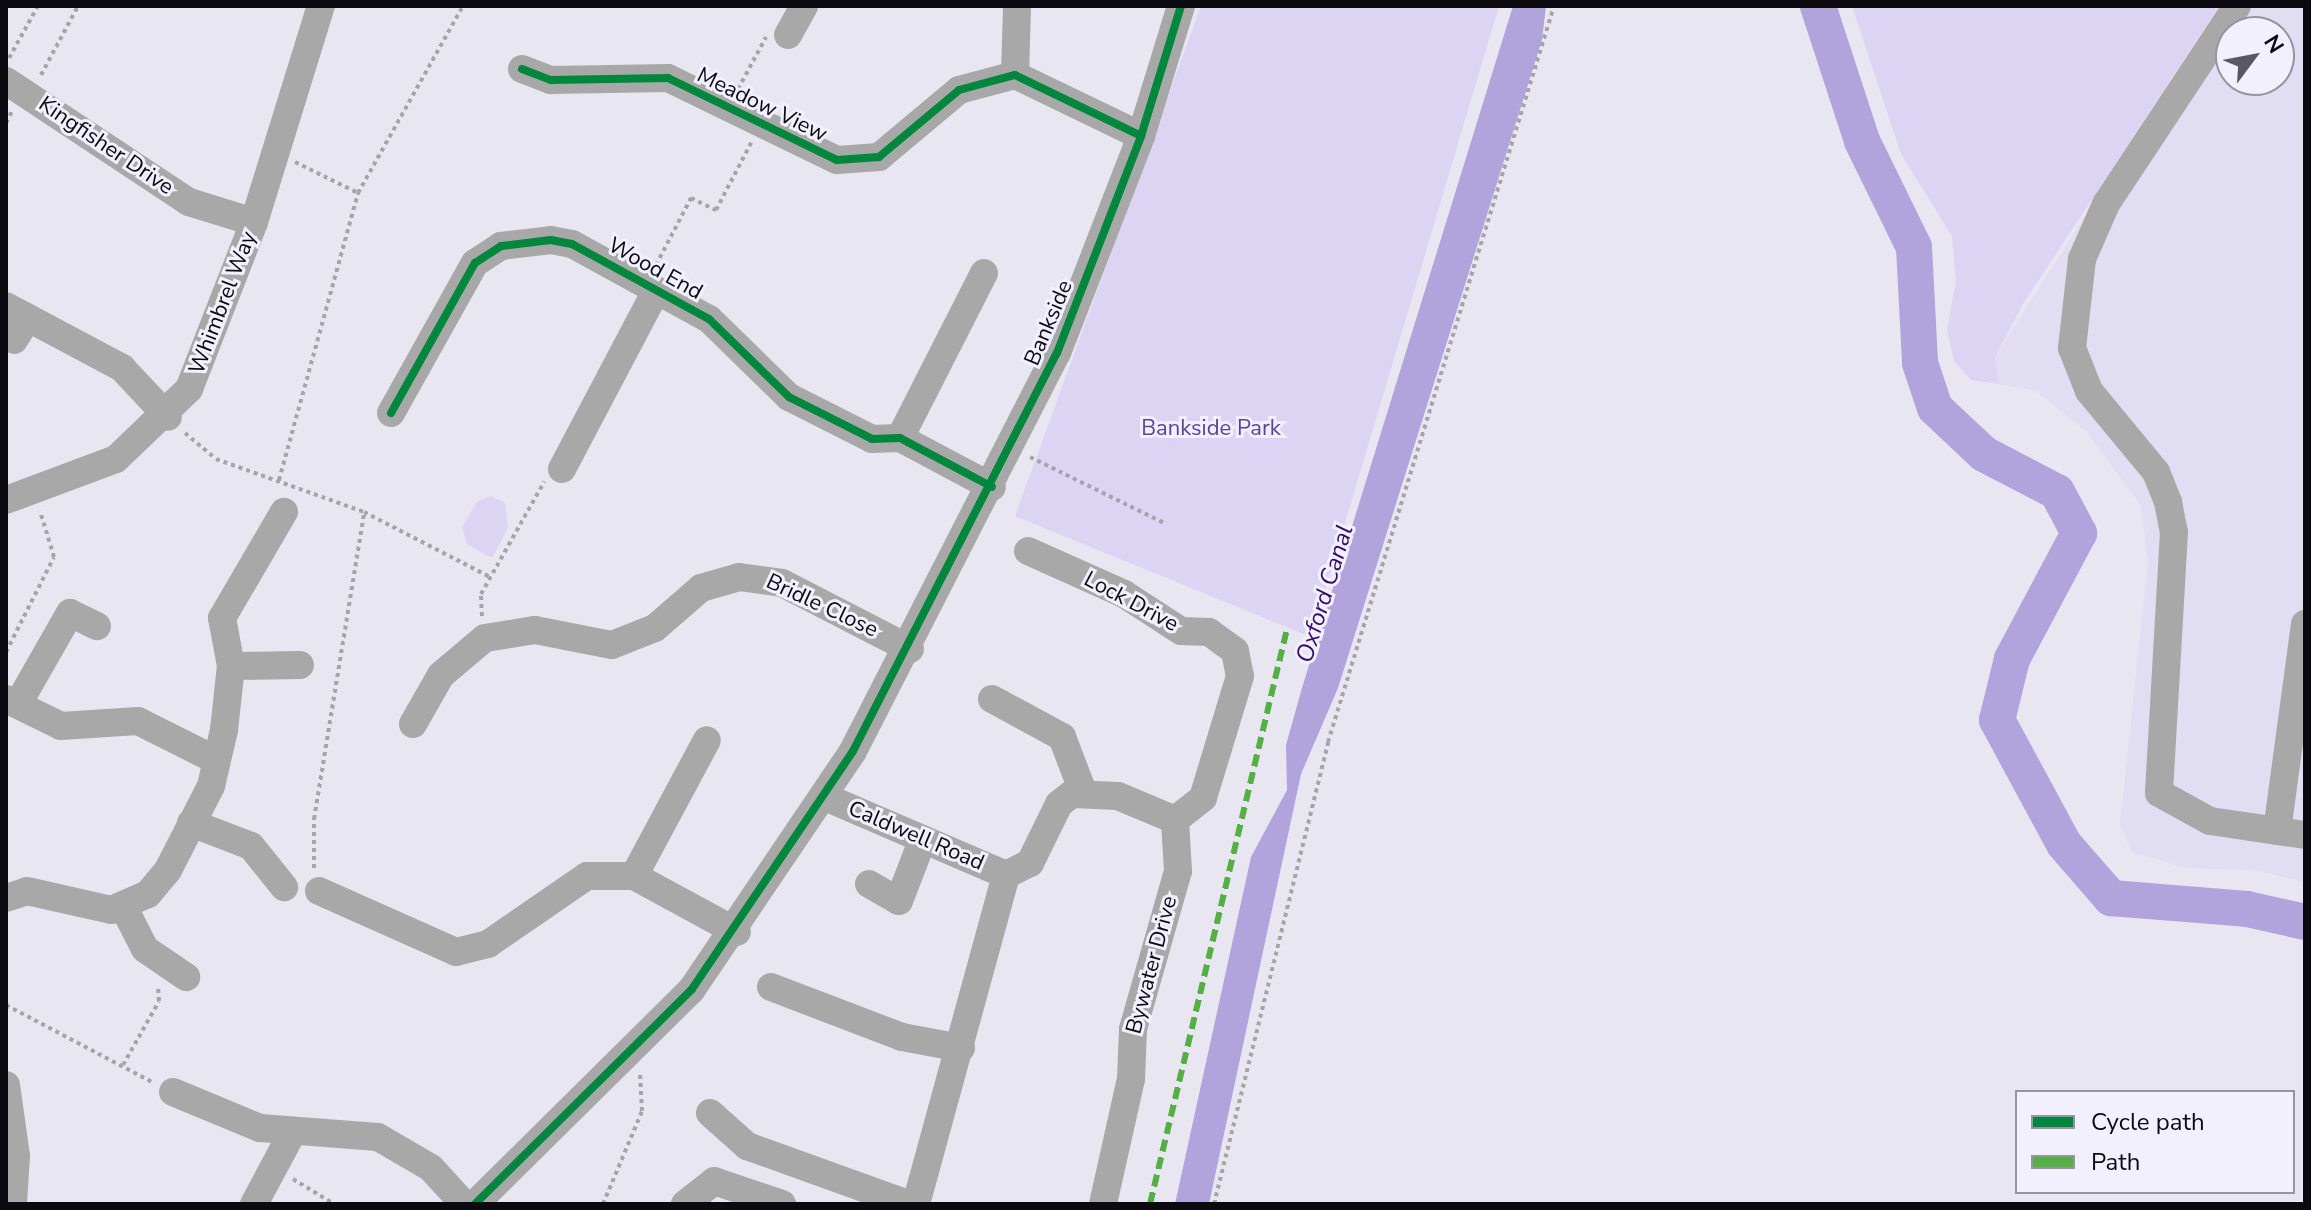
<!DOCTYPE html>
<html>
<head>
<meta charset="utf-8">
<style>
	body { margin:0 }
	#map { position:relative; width:2311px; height:1210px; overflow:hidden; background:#e8e6f1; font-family:"Nunito Sans",sans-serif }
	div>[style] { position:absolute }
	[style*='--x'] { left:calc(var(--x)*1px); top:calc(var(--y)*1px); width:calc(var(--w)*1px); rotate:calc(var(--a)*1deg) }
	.built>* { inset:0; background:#e1ddf2 }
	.green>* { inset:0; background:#dbd4f3 }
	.water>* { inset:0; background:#b1a3db }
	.river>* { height:36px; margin:-18px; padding:0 18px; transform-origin:18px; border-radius:18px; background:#b1a3db }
	.path>* { height:4px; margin-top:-2px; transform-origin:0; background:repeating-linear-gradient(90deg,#a4a5a7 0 4px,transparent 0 8px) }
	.minor>* { height:28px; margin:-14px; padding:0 14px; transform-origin:14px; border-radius:14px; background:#a7a8a7 }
	.quiet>* { height:6px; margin-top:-3px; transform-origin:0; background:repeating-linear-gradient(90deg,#54b044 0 12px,transparent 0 18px) }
	.cycleway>* { height:8px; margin:-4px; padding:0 4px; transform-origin:4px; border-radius:4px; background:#00873e }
	span { translate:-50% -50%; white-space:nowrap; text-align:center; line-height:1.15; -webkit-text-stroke:6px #f2f0fc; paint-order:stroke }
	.street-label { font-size:22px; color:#0c0a11 }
	.park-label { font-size:22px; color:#5e419c }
	.water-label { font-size:24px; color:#340d69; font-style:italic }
	.frame { position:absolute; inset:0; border:8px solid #0c0a11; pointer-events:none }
	.legend { position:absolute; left:2015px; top:1090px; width:280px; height:104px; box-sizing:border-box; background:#f2f0fc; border:2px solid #96949e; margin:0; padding:10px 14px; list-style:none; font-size:24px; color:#0c0a11 }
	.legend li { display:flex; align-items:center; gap:16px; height:40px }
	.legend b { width:40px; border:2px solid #96949e }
	.north { position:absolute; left:2215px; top:16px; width:80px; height:80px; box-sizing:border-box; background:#f2f0fc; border:2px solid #96949e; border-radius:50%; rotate:58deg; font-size:22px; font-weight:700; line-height:32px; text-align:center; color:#0c0a11 }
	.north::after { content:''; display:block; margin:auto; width:28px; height:36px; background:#59575f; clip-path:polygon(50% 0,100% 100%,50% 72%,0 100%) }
</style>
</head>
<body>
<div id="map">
	<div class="built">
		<i style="clip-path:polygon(evenodd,2219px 6px,2305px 6px,2305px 882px,2255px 870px,2185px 868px,2132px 852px,2120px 825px,2148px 561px,2141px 506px,2087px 432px,2036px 391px,1999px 384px,1995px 357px,2219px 6px,2231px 32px,2279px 32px,2279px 80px,2231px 80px,2231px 32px)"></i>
	</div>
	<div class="green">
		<i style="clip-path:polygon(1201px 6px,1499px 6px,1311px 637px,1015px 516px)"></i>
		<i style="clip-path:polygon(1852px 6px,2219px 6px,2023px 304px,1995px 357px,1999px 384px,1971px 380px,1954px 361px,1947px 330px,1956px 280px,1952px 236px,1901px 154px)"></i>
		<i style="clip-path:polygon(491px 496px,505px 503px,508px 528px,492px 558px,467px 544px,462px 527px,477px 502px)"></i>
	</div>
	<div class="water">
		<i style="clip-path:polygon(1513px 6px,1546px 6px,1542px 40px,1338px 688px,1301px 774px,1209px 1204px,1175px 1204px,1251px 857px,1287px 790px,1286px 745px,1302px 688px)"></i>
	</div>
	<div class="river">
		<i style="--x:1818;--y:6;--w:142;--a:71.9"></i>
		<i style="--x:1862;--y:141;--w:118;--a:63.9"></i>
		<i style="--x:1914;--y:247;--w:116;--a:87"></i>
		<i style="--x:1920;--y:363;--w:47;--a:71.6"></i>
		<i style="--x:1935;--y:408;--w:67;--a:43.2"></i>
		<i style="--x:1984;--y:454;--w:82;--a:27.5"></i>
		<i style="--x:2057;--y:492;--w:47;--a:61.8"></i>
		<i style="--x:2079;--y:533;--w:143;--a:118"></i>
		<i style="--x:2012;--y:659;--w:63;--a:103.8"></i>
		<i style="--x:1997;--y:720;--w:141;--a:61.6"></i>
		<i style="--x:2064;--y:844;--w:72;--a:49"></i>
		<i style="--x:2111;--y:898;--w:136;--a:4.6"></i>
		<i style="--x:2247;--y:909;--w:59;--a:12.6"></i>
	</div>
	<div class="path">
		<i style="--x:9;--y:58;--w:60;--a:-60.9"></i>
		<i style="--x:41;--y:75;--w:78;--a:-61.8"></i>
		<i style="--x:738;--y:89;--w:59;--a:-61.7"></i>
		<i style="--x:6;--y:123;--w:13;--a:-63"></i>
		<i style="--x:295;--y:162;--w:70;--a:26.2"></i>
		<i style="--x:358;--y:193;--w:214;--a:-60.7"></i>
		<i style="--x:656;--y:265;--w:76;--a:-62.4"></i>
		<i style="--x:691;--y:198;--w:28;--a:26"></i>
		<i style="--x:716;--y:210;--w:76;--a:-62.4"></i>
		<i style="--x:185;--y:433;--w:40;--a:40"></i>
		<i style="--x:216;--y:459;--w:157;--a:19.7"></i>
		<i style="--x:1030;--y:457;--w:152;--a:26.2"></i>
		<i style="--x:279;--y:480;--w:298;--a:-74.6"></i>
		<i style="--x:482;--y:616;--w:22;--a:-93"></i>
		<i style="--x:481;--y:594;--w:129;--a:-60.6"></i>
		<i style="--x:6;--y:652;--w:106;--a:-63.2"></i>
		<i style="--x:54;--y:557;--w:48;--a:-106.9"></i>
		<i style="--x:314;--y:868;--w:49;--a:-90"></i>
		<i style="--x:314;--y:819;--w:311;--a:-80.7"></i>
		<i style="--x:364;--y:512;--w:142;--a:27.3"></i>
		<i style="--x:6;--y:1005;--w:165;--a:27.8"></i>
		<i style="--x:123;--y:1065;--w:73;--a:-60.6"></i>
		<i style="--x:159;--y:1001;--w:15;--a:-94"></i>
		<i style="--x:293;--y:1179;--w:48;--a:31.4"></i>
		<i style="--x:603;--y:1204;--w:101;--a:-67.2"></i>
		<i style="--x:642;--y:1111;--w:37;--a:-93"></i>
		<i style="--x:1214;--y:1204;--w:476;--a:-76.1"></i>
		<i style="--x:1328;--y:742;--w:770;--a:-72.93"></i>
	</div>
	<div class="minor">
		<i style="--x:2237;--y:6;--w:237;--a:123.5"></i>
		<i style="--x:2106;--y:204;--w:60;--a:113.6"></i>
		<i style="--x:2082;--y:259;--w:90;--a:96.4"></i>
		<i style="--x:2072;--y:348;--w:46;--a:68.4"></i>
		<i style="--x:2089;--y:391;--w:105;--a:50.4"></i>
		<i style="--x:2156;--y:472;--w:32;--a:68"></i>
		<i style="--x:2168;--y:502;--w:31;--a:79"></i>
		<i style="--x:2174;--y:532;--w:261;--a:93.3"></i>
		<i style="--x:2159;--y:793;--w:58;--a:28.8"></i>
		<i style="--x:2210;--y:821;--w:96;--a:8.4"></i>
		<i style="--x:788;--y:35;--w:33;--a:-61"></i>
		<i style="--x:522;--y:69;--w:31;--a:21"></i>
		<i style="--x:551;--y:80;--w:117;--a:-1"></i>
		<i style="--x:668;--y:78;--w:188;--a:25.9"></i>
		<i style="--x:837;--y:160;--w:42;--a:-4.1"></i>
		<i style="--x:879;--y:157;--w:104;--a:-39.9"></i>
		<i style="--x:959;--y:90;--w:58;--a:-15"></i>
		<i style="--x:1015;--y:75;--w:140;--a:25.8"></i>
		<i style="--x:1015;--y:75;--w:68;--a:-88.3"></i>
		<i style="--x:6;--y:81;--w:219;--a:33.5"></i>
		<i style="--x:189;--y:202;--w:68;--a:17.1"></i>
		<i style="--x:6;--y:306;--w:132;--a:28.1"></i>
		<i style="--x:122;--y:368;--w:67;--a:46.8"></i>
		<i style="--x:14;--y:340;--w:26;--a:-58"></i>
		<i style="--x:391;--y:413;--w:172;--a:-60.8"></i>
		<i style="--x:475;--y:263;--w:31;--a:-33"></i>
		<i style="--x:501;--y:246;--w:50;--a:-6.8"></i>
		<i style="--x:551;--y:240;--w:21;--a:11"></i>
		<i style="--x:572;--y:244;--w:156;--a:28.7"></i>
		<i style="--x:709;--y:319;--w:112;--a:44.3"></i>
		<i style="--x:789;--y:397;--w:93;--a:26.8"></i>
		<i style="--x:872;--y:439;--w:28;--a:-2"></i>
		<i style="--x:900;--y:438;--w:104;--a:28"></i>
		<i style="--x:900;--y:438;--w:185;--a:-63"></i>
		<i style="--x:562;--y:469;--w:201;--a:-62.2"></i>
		<i style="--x:6;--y:500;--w:117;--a:-20.4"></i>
		<i style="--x:116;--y:459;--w:101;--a:-43.8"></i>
		<i style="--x:189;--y:389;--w:179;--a:-68.7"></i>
		<i style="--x:254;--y:222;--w:226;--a:-72.8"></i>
		<i style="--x:1028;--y:551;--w:105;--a:24.1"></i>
		<i style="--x:1124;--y:594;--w:68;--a:33"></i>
		<i style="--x:1181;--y:631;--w:28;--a:2"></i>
		<i style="--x:1209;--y:632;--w:32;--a:36"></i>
		<i style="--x:1235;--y:651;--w:25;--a:79"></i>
		<i style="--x:1240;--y:676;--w:127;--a:106.9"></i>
		<i style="--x:1203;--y:798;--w:36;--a:142"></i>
		<i style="--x:231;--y:666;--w:69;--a:-0.8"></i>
		<i style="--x:6;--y:699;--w:61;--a:26.1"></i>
		<i style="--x:61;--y:726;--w:77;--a:-3.7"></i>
		<i style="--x:138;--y:721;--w:87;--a:26.6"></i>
		<i style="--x:992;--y:699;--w:80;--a:28.5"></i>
		<i style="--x:1062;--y:737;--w:59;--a:69.1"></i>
		<i style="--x:18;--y:704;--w:105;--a:-60.3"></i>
		<i style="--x:70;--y:613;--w:30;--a:26"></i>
		<i style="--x:413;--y:724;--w:56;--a:-60.3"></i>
		<i style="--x:441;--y:675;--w:57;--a:-40.1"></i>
		<i style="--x:485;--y:638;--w:51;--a:-9.1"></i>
		<i style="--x:535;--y:630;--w:78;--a:11"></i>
		<i style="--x:612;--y:645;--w:46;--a:-21.6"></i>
		<i style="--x:655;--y:628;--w:61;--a:-41"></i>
		<i style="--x:701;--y:588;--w:40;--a:-16"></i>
		<i style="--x:739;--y:577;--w:43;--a:7.9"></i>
		<i style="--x:782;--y:583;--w:144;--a:27.3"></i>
		<i style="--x:825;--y:797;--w:197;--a:23.3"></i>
		<i style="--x:1006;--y:875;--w:27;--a:-27"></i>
		<i style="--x:1030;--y:863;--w:66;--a:-63.8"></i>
		<i style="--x:1059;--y:804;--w:16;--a:-38"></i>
		<i style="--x:1072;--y:794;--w:46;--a:2.5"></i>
		<i style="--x:1118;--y:796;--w:62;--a:22.8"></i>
		<i style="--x:191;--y:823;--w:64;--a:21"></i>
		<i style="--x:251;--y:846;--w:53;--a:51.2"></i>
		<i style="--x:2277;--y:831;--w:209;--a:-82.3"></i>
		<i style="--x:634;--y:876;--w:154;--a:-61.8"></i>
		<i style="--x:869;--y:884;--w:34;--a:30"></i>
		<i style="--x:899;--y:901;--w:64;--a:-69"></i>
		<i style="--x:319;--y:891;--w:150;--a:24"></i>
		<i style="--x:456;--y:952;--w:33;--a:-14"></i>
		<i style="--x:488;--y:944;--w:120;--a:-34.5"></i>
		<i style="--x:587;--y:876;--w:47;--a:0"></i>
		<i style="--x:634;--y:876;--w:117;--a:28.5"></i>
		<i style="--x:6;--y:898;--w:22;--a:-18"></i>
		<i style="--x:27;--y:891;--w:86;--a:12.7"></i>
		<i style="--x:111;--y:910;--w:40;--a:-23.4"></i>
		<i style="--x:148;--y:894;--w:31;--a:-50"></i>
		<i style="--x:168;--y:870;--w:94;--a:-62.9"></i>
		<i style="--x:211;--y:786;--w:57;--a:-76.9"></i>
		<i style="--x:224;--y:730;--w:64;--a:-83.8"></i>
		<i style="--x:231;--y:666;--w:49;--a:-100.6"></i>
		<i style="--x:222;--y:618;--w:123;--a:-59.7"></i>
		<i style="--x:123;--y:906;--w:48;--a:62.9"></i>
		<i style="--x:145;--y:949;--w:50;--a:34.3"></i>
		<i style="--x:771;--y:987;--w:140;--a:20.9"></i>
		<i style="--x:902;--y:1037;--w:60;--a:10.6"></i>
		<i style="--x:6;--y:1085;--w:72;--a:82"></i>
		<i style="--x:16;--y:1156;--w:48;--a:93.6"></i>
		<i style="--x:173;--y:1092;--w:94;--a:22.5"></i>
		<i style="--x:260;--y:1128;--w:118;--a:4.4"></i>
		<i style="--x:378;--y:1137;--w:61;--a:30.3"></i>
		<i style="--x:431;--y:1168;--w:49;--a:47.5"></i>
		<i style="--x:710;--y:1113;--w:50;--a:41.7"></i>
		<i style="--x:747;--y:1146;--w:171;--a:19.8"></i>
		<i style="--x:254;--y:1204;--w:81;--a:-61.8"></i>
		<i style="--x:475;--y:1204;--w:305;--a:-44.7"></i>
		<i style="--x:692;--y:989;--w:287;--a:-55.9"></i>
		<i style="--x:853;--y:751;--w:447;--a:-62.9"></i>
		<i style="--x:1057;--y:353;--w:233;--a:-68.8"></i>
		<i style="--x:1141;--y:136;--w:136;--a:-72.9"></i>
		<i style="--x:685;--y:1204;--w:37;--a:-38"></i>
		<i style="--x:714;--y:1181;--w:72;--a:18.7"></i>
		<i style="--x:916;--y:1204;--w:341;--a:-74.7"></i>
		<i style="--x:1103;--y:1204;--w:128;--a:-77.4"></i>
		<i style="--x:1131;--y:1079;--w:50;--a:-87.7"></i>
		<i style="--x:1133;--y:1029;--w:164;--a:-74.1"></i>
		<i style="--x:1178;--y:871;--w:51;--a:-93.4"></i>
	</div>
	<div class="quiet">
		<i style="--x:1150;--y:1204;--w:591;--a:-76.6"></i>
	</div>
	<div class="cycleway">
		<i style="--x:522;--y:69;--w:31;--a:21"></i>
		<i style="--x:551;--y:80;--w:117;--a:-1"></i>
		<i style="--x:668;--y:78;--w:188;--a:25.9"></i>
		<i style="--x:837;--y:160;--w:42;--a:-4.1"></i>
		<i style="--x:879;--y:157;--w:104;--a:-39.9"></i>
		<i style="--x:959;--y:90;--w:58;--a:-15"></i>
		<i style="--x:1015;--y:75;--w:140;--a:25.8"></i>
		<i style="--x:391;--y:413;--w:172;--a:-60.8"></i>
		<i style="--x:475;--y:263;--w:31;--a:-33"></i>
		<i style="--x:501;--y:246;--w:50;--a:-6.8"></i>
		<i style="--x:551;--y:240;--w:21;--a:11"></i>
		<i style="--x:572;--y:244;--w:156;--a:28.7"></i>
		<i style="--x:709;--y:319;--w:112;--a:44.3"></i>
		<i style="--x:789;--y:397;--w:93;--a:26.8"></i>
		<i style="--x:872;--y:439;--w:28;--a:-2"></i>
		<i style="--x:900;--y:438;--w:104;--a:28"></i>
		<i style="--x:475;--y:1204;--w:305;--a:-44.7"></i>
		<i style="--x:692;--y:989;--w:287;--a:-55.9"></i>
		<i style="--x:853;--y:751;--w:447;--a:-62.9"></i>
		<i style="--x:1057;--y:353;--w:233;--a:-68.8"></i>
		<i style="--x:1141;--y:136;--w:136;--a:-72.9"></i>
	</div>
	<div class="street-label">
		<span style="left:762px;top:105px;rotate:26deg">Meadow View</span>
		<span style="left:106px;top:146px;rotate:34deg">Kingfisher Drive</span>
		<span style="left:655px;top:269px;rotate:29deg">Wood End</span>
		<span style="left:223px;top:303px;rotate:-69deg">Whimbrel Way</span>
		<span style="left:1049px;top:323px;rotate:-67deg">Bankside</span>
		<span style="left:1131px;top:602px;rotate:28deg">Lock Drive</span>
		<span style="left:822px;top:606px;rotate:25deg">Bridle Close</span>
		<span style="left:916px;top:836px;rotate:23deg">Caldwell Road</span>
		<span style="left:1152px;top:965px;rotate:-75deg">Bywater Drive</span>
	</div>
	<div class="park-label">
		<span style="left:1211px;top:429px">Bankside Park</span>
	</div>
	<div class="water-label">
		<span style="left:1325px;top:594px;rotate:-73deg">Oxford Canal</span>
	</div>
	<div class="frame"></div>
	<ul class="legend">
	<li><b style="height:10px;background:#00873e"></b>Cycle path</li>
	<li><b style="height:10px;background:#54b044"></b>Path</li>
	</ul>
	<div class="north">N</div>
</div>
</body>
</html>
